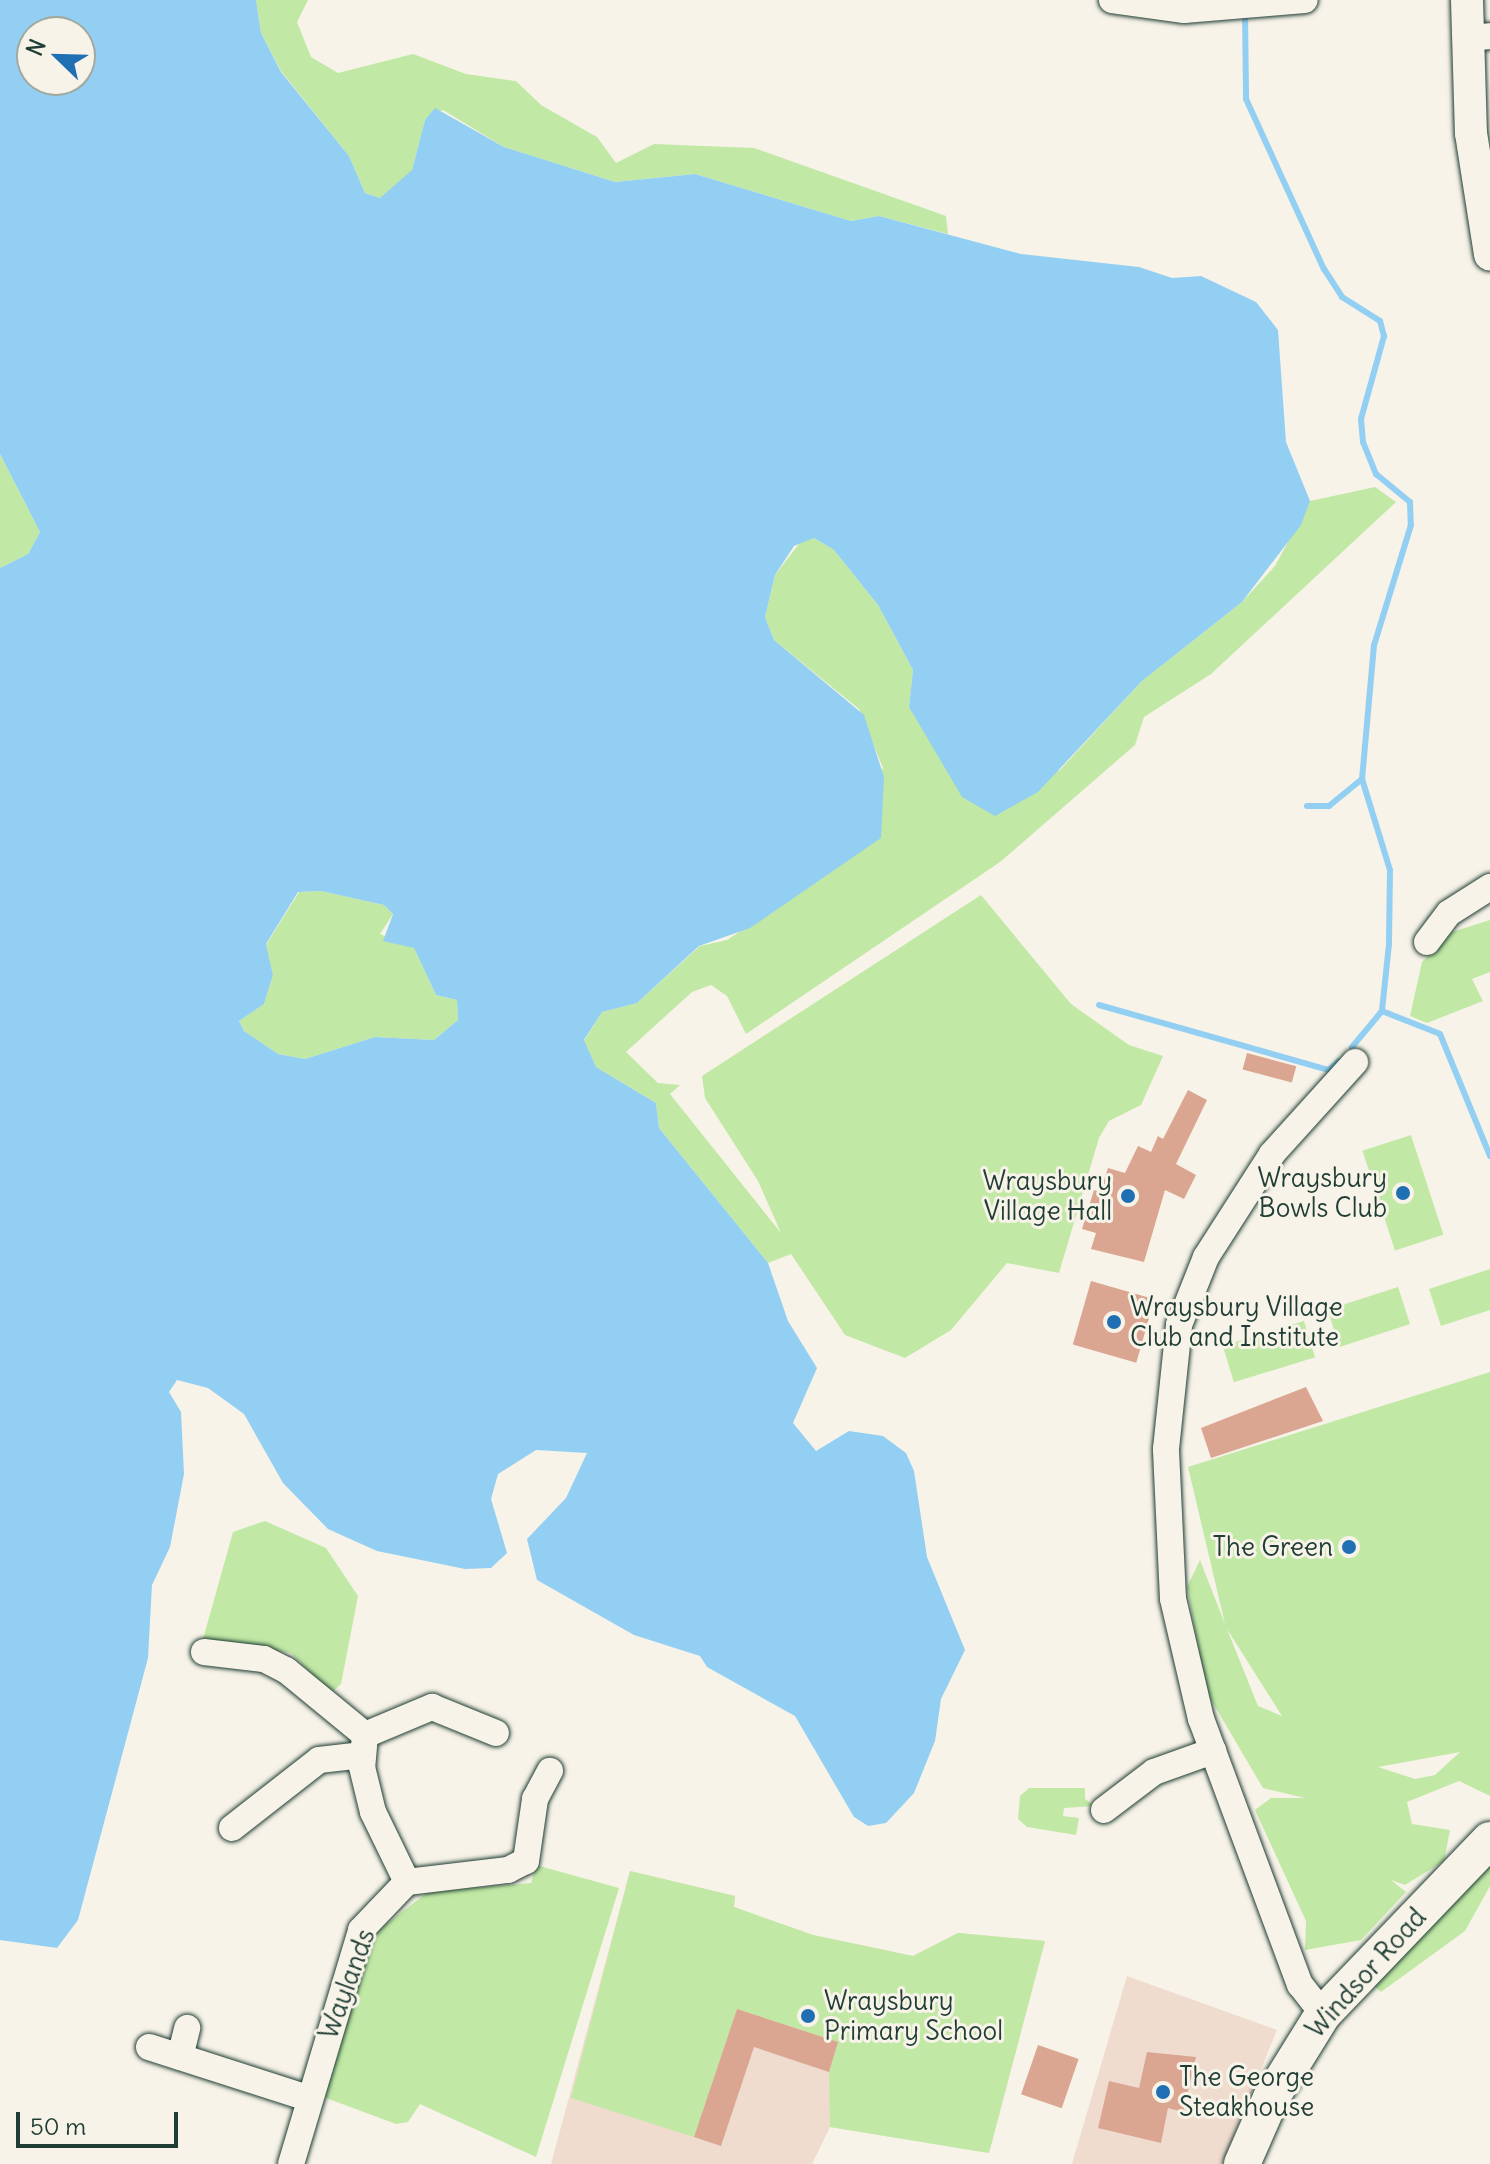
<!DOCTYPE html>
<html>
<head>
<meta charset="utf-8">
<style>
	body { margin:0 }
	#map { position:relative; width:1490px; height:2164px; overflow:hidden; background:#f7f3e8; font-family:Delius,sans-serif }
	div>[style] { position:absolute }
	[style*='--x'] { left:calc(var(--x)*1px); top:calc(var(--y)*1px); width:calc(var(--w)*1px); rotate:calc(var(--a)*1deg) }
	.built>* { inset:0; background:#efdcce }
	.green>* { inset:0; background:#c1e9a5; transform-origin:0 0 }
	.water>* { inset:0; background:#93cff3 }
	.stream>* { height:6px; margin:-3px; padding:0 3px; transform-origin:3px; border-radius:3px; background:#93cff3 }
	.building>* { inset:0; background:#dba691; transform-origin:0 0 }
	.roads { filter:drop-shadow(0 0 2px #1f3d34) drop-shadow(0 0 2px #1f3d34) }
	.minor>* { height:26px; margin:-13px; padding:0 13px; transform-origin:13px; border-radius:13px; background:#f7f3e8 }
	.tertiary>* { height:32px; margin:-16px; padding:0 16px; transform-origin:16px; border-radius:16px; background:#f7f3e8 }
	.secondary>* { height:36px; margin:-18px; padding:0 18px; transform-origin:18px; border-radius:18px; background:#f7f3e8 }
	.dots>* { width:22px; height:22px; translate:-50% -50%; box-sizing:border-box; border:4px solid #f7f3e8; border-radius:50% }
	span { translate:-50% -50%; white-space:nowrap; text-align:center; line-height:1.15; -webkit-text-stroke:6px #f7f3e8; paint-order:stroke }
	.poi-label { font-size:26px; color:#1f3d34 }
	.right { translate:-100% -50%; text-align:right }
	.left { translate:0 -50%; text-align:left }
	.street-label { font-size:26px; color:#1f3d34 }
	.north { position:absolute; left:16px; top:16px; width:80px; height:80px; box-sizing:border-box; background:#f7f3e8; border:2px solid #a1aaa0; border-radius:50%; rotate:293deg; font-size:22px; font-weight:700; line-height:32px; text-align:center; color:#1f3d34 }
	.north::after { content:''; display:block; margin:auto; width:28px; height:36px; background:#1f6fb2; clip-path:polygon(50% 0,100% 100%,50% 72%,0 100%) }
	.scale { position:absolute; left:16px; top:2112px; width:162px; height:36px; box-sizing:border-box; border:4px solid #1f3d34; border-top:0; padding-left:10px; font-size:24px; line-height:28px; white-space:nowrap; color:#1f3d34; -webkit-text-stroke:6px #f7f3e8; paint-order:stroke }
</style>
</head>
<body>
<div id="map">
	<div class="built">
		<i style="clip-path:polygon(630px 1871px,735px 1896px,734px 1907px,813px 1935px,913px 1956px,958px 1933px,1045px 1941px,989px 2153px,830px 2127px,812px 2164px,551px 2164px)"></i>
		<i style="clip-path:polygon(1127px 1976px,1277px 2030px,1222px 2164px,1072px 2164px)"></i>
	</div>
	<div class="green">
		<i style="clip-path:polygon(256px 0,308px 0,297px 22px,311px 57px,338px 73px,413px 54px,466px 74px,516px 81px,541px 105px,597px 137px,616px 163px,654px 144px,754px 148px,946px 216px,948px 234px,879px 216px,851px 221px,695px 174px,615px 182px,504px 147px,443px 110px,425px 120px,412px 170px,393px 191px,380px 198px,365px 193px,349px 156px,281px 71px,261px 33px)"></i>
		<i style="clip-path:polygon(0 454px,40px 532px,28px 554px,0 568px)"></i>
		<i style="clip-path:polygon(1375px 487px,1396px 502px,1211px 674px,1144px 717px,1135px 745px,1000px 862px,746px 1034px,727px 996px,711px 985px,692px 992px,626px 1052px,658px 1083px,680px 1085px,670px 1094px,781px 1233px,758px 1181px,705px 1098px,702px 1076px,981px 895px,1071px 1004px,1129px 1045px,1163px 1056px,1141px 1105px,1109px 1121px,1099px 1138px,1059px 1273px,1007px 1263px,951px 1330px,905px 1358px,845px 1335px,791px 1254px,768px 1263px,659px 1128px,656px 1103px,596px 1067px,584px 1041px,602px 1012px,637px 1003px,700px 946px,727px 940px,817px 881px,883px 768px,859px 709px,774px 640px,765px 617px,775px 575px,802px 540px,814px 538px,834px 550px,878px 605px,913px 670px,909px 708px,1059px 771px,1142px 681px,1242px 602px,1275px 566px,1310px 501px)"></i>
		<i style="clip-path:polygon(321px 891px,384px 905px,393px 914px,380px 934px,414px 948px,436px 995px,457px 1000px,458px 1020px,434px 1040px,375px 1037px,305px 1059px,278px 1054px,244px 1031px,239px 1021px,264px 1004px,273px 975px,266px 945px,299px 892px)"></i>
		<i style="clip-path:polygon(1490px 920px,1490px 972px,1472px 979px,1483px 1001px,1427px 1023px,1410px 1016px,1422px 962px,1452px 932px)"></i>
		<i style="left:1411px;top:1135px;width:105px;height:51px;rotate:72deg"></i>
		<i style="clip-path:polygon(1490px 1269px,1490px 1310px,1441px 1326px,1429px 1289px)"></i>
		<i style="left:1398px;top:1287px;width:39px;height:74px;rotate:72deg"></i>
		<i style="left:1304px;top:1321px;width:38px;height:85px;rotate:73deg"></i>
		<i style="clip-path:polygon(evenodd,1490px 1372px,1490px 1796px,1459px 1781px,1407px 1802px,1412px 1824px,1450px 1830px,1444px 1861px,1405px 1885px,1391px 1880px,1406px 1892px,1361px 1940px,1305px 1950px,1306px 1921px,1255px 1810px,1271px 1798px,1305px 1798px,1263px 1788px,1207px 1693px,1187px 1587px,1200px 1560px,1225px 1624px,1188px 1467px,1490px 1372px,1227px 1629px,1282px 1716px,1258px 1706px,1227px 1629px,1490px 1372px,1460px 1752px,1435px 1775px,1415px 1779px,1378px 1767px,1460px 1752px)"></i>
		<i style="clip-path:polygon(265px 1521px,326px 1548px,358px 1596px,341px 1684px,331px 1693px,291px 1653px,203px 1639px,233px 1532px)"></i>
		<i style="clip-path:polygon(1029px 1788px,1085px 1788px,1085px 1799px,1095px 1806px,1064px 1808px,1063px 1816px,1079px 1818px,1076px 1835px,1027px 1827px,1018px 1819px,1020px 1796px)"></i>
		<i style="clip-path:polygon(1490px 1861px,1490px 1886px,1465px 1931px,1381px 1992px,1371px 1983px)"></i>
		<i style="clip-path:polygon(536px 1865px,619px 1888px,536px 2157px,420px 2104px,408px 2122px,396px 2124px,326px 2098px,322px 2088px,371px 1936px,428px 1892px,531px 1883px)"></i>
		<i style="clip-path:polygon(630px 1871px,735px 1896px,734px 1907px,813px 1935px,913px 1956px,958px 1933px,1045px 1941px,989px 2153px,830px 2127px,829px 2072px,838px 2042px,737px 2009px,694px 2137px,571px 2098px)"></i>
	</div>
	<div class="water">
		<i style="clip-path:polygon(evenodd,0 0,256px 0,261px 33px,281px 72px,349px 156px,365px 193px,380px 198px,412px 170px,425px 120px,435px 108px,504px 147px,615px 182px,695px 174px,851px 221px,879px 216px,1021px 254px,1139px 267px,1172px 278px,1201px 276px,1256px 302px,1278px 330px,1286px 442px,1310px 501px,1301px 525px,1242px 602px,1142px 681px,1038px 792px,995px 816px,962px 797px,909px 707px,913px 670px,878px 605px,834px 550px,814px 538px,794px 546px,775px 575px,765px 617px,774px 640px,864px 715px,884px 777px,881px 838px,750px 928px,699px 946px,637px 1003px,602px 1012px,584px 1040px,596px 1067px,656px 1103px,659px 1128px,768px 1263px,788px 1321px,817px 1368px,793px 1423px,816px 1451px,849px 1431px,883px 1436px,906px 1453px,914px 1471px,927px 1557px,965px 1650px,941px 1699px,935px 1741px,914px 1793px,886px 1823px,868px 1826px,854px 1817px,795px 1716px,707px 1667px,700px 1656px,634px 1635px,537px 1580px,527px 1539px,566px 1498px,587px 1453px,536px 1450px,498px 1474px,491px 1499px,507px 1553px,491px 1568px,465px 1569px,377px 1551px,328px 1529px,283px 1483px,244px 1414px,208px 1388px,177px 1380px,169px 1392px,181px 1412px,184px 1474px,170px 1547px,152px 1585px,148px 1658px,78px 1920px,57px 1948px,0 1940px,0 568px,28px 554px,40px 532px,0 454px,0 0,32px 32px,80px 32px,80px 80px,32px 80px,32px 32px,0 0,321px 891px,384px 905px,393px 914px,383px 941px,414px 948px,436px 995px,457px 1000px,458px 1020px,434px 1040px,375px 1037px,305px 1059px,278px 1054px,244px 1031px,239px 1021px,264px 1004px,273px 975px,266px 944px,298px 892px,321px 891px)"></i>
	</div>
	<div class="stream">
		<i style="--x:1245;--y:12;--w:87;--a:89.3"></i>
		<i style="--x:1246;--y:99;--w:187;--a:65.4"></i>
		<i style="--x:1324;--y:269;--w:33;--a:57"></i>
		<i style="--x:1342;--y:297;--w:45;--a:32.3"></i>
		<i style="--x:1380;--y:321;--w:16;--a:75"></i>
		<i style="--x:1384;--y:336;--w:86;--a:105.5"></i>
		<i style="--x:1361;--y:419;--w:23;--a:85"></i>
		<i style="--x:1363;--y:442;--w:35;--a:68"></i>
		<i style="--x:1376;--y:474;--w:44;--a:39.5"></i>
		<i style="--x:1410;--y:502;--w:23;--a:88"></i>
		<i style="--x:1411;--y:525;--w:126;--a:107.1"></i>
		<i style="--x:1374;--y:645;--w:135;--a:95.1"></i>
		<i style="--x:1362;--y:779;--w:95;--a:72.9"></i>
		<i style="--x:1390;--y:870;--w:74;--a:90.8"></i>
		<i style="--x:1389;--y:944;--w:67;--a:96"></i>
		<i style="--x:1382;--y:1011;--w:47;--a:129.8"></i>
		<i style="--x:1307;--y:806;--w:22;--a:0"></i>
		<i style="--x:1329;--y:806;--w:43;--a:-39.3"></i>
		<i style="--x:1099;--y:1005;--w:239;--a:15.8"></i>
		<i style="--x:1329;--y:1070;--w:13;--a:-42"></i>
		<i style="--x:1382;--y:1011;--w:62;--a:21.6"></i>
		<i style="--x:1440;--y:1034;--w:132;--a:67.7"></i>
	</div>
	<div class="building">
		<i style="left:1247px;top:1053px;width:51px;height:17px;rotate:15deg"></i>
		<i style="clip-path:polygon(1188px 1090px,1207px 1100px,1176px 1164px,1196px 1175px,1184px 1199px,1165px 1190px,1144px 1262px,1091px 1249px,1096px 1233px,1082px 1229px,1094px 1190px,1100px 1192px,1108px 1168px,1125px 1173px,1138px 1146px,1151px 1152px,1158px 1136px,1163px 1139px)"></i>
		<i style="left:1091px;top:1281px;width:66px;height:66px;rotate:16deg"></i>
		<i style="clip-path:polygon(1306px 1387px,1323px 1421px,1211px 1458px,1201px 1428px)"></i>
		<i style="clip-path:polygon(737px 2009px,838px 2042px,829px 2072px,754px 2047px,721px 2146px,694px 2137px)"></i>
		<i style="left:1038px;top:2045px;width:43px;height:52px;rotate:19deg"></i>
		<i style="clip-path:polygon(1147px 2052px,1196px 2057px,1183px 2112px,1168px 2108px,1161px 2143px,1098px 2128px,1109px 2081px,1139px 2088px)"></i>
	</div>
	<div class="roads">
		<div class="minor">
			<i style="--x:1112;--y:0;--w:73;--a:7.9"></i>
			<i style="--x:1184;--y:10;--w:121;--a:-4.7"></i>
			<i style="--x:1469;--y:38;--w:21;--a:-5"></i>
			<i style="--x:1427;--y:942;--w:36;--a:-53"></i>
			<i style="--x:1449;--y:913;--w:49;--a:-32.4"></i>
			<i style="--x:204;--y:1652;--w:60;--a:6.7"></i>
			<i style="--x:264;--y:1659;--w:25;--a:27"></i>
			<i style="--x:286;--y:1670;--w:102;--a:39.4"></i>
			<i style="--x:365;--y:1735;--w:32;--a:95"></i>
			<i style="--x:362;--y:1767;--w:46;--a:76.3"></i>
			<i style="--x:373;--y:1812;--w:78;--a:64.1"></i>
			<i style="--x:365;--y:1735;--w:73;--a:-22.7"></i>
			<i style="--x:432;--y:1707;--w:69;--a:22.1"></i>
			<i style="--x:1104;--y:1810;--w:63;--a:-37.2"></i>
			<i style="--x:1154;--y:1772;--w:63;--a:-19.6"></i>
			<i style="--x:232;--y:1828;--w:110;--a:-38"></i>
			<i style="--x:319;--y:1760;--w:44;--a:-6.5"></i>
			<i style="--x:1323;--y:2014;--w:37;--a:-128"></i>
			<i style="--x:1300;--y:1985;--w:284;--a:-110.4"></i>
			<i style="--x:1201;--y:1719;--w:123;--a:-103.1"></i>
			<i style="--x:1173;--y:1599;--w:150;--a:-92.7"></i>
			<i style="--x:1166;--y:1449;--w:125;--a:-84"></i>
			<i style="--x:1179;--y:1325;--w:73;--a:-68.3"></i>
			<i style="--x:1206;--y:1257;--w:122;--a:-57.3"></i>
			<i style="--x:1272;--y:1154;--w:124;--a:-47.9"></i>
			<i style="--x:149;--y:2047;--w:167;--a:17.8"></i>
			<i style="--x:180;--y:2057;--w:30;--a:-76"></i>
			<i style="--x:291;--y:2164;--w:244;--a:-73.3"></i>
			<i style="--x:361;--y:1930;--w:66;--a:-46.2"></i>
			<i style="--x:407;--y:1882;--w:102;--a:-6.8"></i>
			<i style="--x:508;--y:1870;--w:20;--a:-27"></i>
			<i style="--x:526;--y:1861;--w:63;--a:-81.7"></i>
			<i style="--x:535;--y:1799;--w:32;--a:-62"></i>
		</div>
		<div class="tertiary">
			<i style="--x:1467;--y:0;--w:133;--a:88.3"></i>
			<i style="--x:1471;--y:133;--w:123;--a:81.1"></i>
		</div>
		<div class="secondary">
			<i style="--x:1242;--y:2164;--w:72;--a:-66.3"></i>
			<i style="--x:1271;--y:2098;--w:99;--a:-58.2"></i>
			<i style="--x:1323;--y:2014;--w:241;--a:-46.2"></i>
		</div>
	</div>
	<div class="dots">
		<i style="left:1403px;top:1193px;background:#1f6fb2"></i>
		<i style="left:1128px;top:1196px;background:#1f6fb2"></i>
		<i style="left:1114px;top:1322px;background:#1f6fb2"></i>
		<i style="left:1349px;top:1547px;background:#1f6fb2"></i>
		<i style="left:808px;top:2016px;background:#1f6fb2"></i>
		<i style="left:1163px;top:2092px;background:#1f6fb2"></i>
	</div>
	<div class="poi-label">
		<span class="right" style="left:1387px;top:1193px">Wraysbury<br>Bowls Club</span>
		<span class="right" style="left:1112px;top:1196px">Wraysbury<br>Village Hall</span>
		<span class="left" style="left:1130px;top:1322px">Wraysbury Village<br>Club and Institute</span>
		<span class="right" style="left:1333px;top:1547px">The Green</span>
		<span class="left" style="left:824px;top:2016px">Wraysbury<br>Primary School</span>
		<span class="left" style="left:1179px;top:2092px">The George<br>Steakhouse</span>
	</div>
	<div class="street-label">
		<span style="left:1366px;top:1973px;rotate:-48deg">Windsor Road</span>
		<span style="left:347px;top:1984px;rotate:-70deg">Waylands</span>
	</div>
	<div class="north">N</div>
	<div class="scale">50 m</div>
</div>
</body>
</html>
